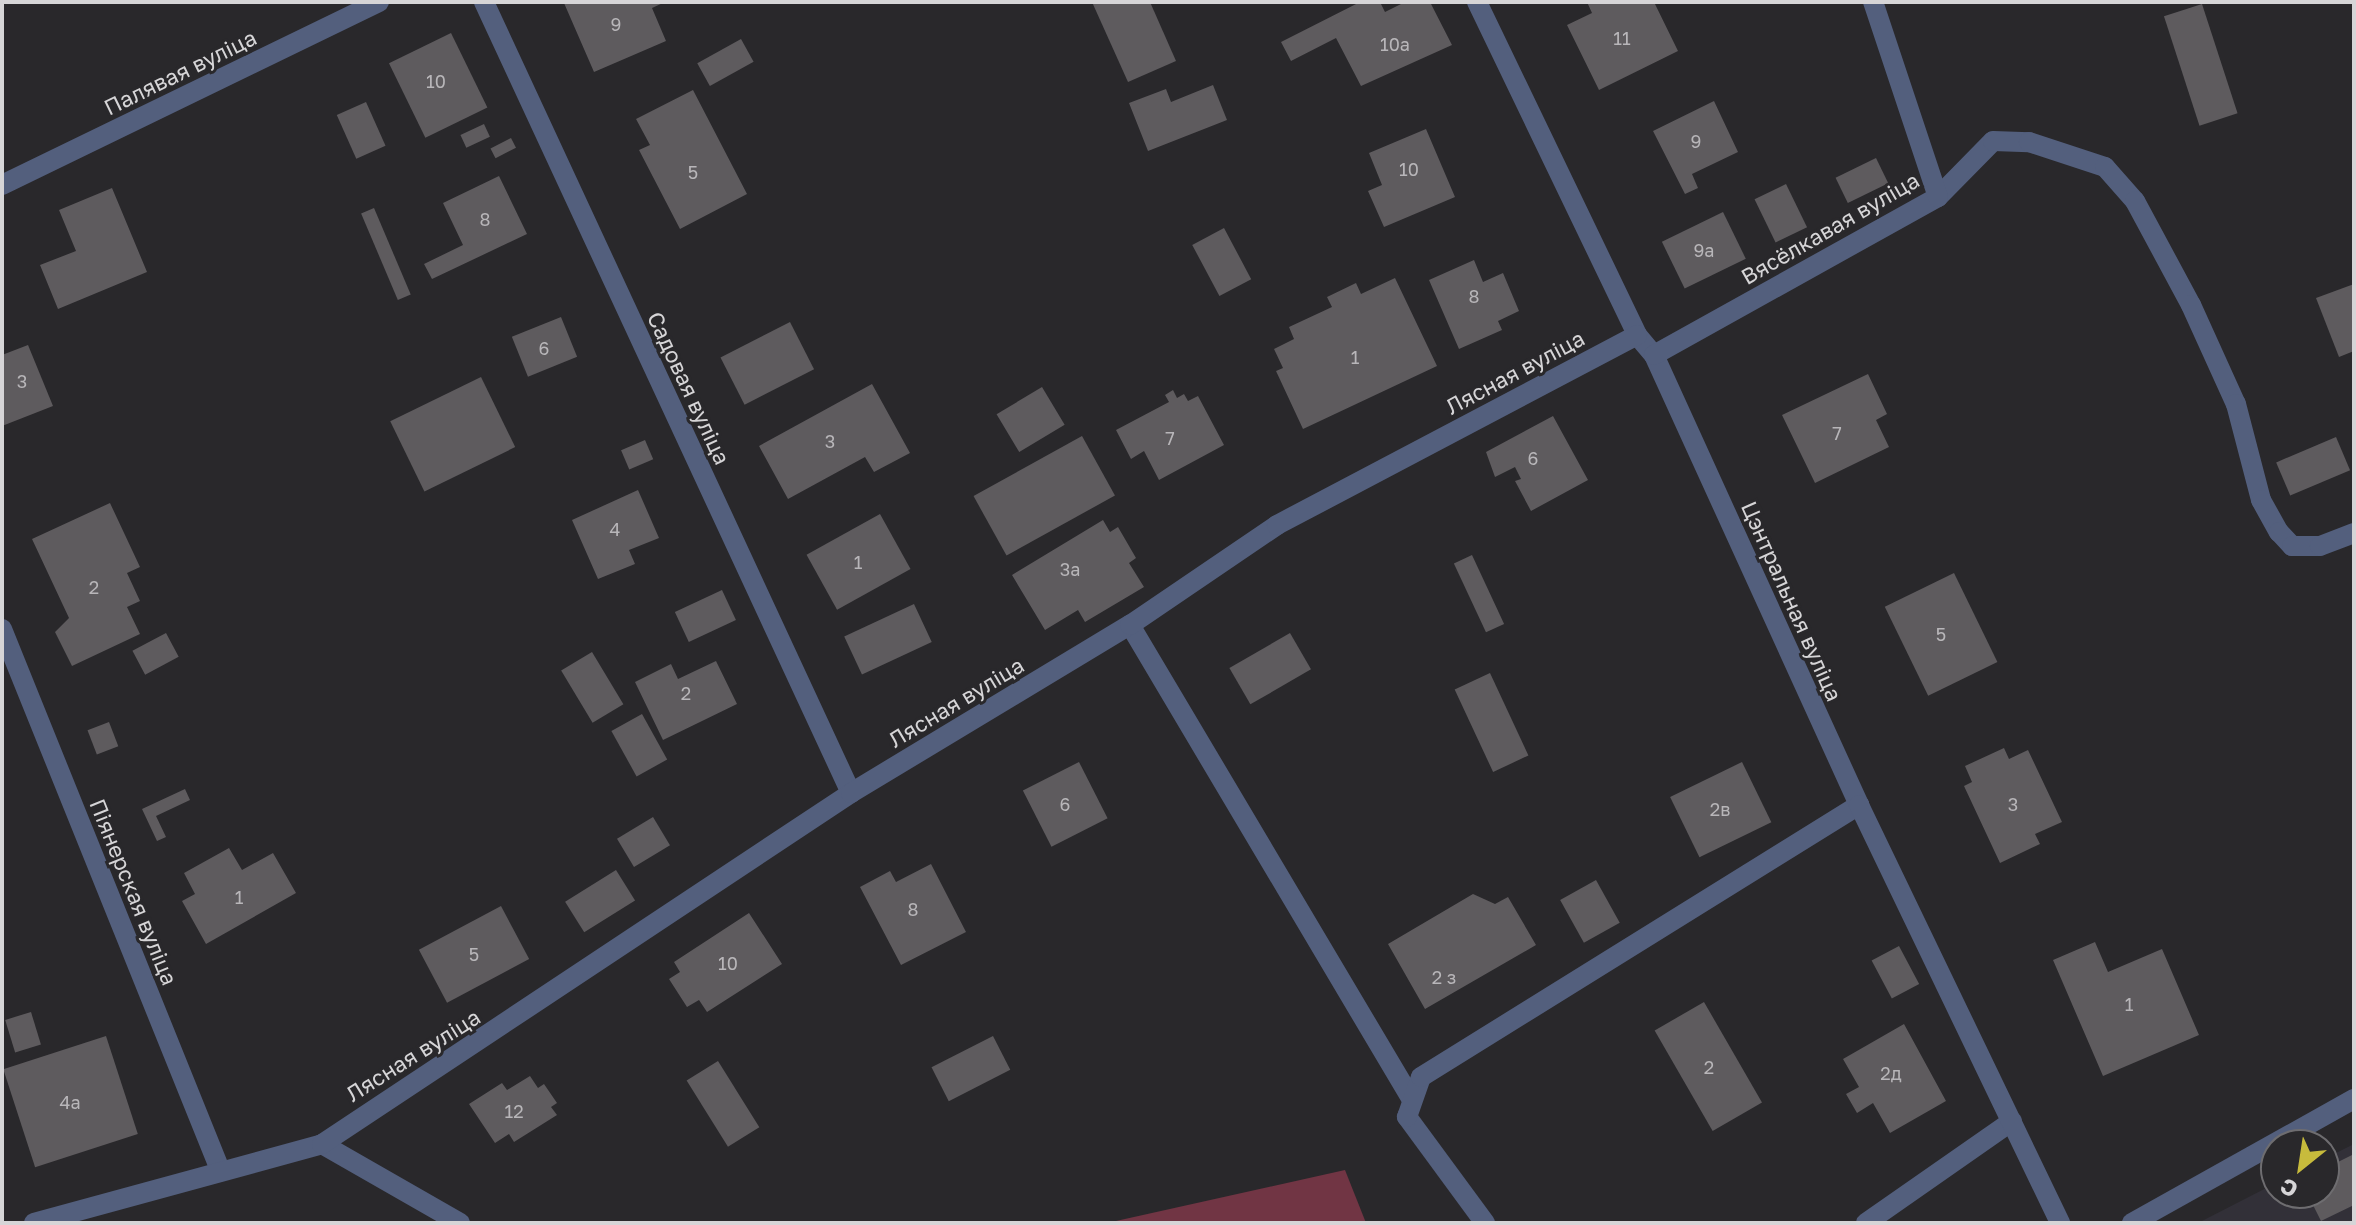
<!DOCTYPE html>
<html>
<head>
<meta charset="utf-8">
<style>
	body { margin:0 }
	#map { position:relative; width:2356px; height:1225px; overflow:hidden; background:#29282b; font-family:"Golos Text",sans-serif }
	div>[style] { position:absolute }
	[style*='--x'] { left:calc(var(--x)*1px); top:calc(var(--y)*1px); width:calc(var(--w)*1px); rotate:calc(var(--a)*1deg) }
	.built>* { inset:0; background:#323038 }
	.green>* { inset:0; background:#713544 }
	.building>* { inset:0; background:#5e5b5e; transform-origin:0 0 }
	.service>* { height:20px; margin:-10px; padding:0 10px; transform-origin:10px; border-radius:10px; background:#535f7d }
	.minor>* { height:20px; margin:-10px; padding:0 10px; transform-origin:10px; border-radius:10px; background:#535f7d }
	span { translate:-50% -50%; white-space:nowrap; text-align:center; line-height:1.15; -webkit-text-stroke:6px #29282b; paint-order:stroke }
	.number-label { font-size:18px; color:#b8b6b9 }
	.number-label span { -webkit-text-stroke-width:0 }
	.street-label { font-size:22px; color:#d6d5d7 }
	.frame { position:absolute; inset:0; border:4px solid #d6d5d7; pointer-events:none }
	.north { position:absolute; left:2260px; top:1129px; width:80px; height:80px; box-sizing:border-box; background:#29282b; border:2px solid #6e6d70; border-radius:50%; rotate:210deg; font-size:22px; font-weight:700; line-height:32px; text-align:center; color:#d6d5d7 }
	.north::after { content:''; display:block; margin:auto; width:28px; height:36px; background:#c7bb3c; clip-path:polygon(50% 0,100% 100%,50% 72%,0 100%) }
</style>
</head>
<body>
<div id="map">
	<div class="built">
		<i style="clip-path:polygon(2354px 1144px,2354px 1223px,2198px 1223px,2276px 1183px,2276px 1193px,2324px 1193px,2324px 1159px)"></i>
	</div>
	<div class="green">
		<i style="clip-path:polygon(1345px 1170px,1366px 1223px,1107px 1223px)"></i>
	</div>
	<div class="building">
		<i style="clip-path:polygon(665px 2px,652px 8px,666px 41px,594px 72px,564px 3px)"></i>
		<i style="clip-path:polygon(1092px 2px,1150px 2px,1176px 61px,1128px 82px)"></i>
		<i style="clip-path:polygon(1360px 2px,1380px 2px,1385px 12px,1405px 2px,1430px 2px,1452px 45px,1361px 86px,1336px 38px,1291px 61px,1281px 42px)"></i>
		<i style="clip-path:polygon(1587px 2px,1654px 2px,1678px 51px,1599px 90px,1567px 25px,1592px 13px)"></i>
		<i style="left:2202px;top:4px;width:115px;height:40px;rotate:72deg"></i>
		<i style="left:451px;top:33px;width:83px;height:69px;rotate:64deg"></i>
		<i style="left:741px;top:39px;width:26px;height:50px;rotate:61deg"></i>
		<i style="clip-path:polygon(1213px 85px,1227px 120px,1148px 151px,1129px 103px,1166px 89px,1171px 102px)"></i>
		<i style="clip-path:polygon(693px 90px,747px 194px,680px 229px,639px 150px,650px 145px,636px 119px)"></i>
		<i style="clip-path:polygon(1714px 101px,1738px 152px,1692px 174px,1698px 188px,1685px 194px,1653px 131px)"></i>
		<i style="left:366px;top:102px;width:48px;height:32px;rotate:66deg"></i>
		<i style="left:484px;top:124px;width:14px;height:26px;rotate:65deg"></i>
		<i style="clip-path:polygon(1426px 129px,1455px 197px,1384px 227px,1368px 191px,1382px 185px,1369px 153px)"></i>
		<i style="left:511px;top:138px;width:11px;height:23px;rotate:63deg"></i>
		<i style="left:1876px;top:158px;width:28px;height:45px;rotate:64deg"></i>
		<i style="clip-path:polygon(499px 176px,527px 234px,432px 279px,424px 264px,463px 245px,443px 203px)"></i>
		<i style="left:1786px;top:184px;width:48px;height:35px;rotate:64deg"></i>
		<i style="clip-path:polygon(112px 188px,147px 272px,58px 309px,40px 265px,76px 251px,59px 210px)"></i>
		<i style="left:374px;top:208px;width:94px;height:14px;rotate:67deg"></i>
		<i style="left:1723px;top:212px;width:52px;height:68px;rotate:64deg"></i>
		<i style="left:1224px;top:228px;width:58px;height:36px;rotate:62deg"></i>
		<i style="clip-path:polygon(1474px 260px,1483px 282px,1503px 273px,1519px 311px,1498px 321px,1502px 330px,1459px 349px,1429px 280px)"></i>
		<i style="clip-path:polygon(1395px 278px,1437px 366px,1303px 429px,1276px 371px,1283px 368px,1274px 349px,1294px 339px,1289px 327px,1332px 307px,1327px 297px,1356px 283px,1361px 294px)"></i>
		<i style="clip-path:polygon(2354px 284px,2354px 351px,2339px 357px,2316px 298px)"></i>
		<i style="left:561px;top:317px;width:43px;height:53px;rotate:68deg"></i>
		<i style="left:790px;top:322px;width:53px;height:78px;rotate:63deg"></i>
		<i style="clip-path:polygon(28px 345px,53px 406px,2px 426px,2px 355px)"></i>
		<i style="clip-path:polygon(1868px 374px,1887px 414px,1876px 420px,1889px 447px,1815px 483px,1782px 415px)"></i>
		<i style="left:481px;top:377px;width:78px;height:101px;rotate:64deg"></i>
		<i style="clip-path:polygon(872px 384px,910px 453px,874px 472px,865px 457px,788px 499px,759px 446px)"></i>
		<i style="left:1042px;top:387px;width:44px;height:53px;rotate:59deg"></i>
		<i style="clip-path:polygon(1173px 390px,1177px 398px,1184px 394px,1188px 401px,1198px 396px,1224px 445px,1159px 480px,1144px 451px,1131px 459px,1116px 430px,1169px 402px,1165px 395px)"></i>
		<i style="clip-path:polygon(1553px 416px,1588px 480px,1531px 511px,1515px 481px,1521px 479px,1515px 467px,1495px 477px,1486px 452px)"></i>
		<i style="left:1082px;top:436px;width:68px;height:124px;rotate:61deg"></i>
		<i style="left:2336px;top:437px;width:36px;height:65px;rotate:67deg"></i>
		<i style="left:645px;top:440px;width:21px;height:26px;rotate:67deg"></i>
		<i style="clip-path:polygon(638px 490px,659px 538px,629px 550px,635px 564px,598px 579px,572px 520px)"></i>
		<i style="clip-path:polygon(110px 503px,140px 567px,127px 573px,140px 601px,127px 607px,140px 634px,72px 666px,55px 632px,69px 618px,32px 539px)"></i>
		<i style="left:880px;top:514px;width:63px;height:84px;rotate:61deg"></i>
		<i style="clip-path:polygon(1103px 520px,1110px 532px,1118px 527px,1136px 558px,1129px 563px,1144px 587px,1085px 622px,1078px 610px,1045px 630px,1012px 575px)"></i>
		<i style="left:1472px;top:555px;width:76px;height:20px;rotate:65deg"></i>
		<i style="left:1954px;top:573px;width:99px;height:77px;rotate:64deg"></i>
		<i style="left:722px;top:590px;width:33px;height:52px;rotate:65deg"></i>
		<i style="left:914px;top:604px;width:42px;height:77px;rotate:65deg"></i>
		<i style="left:166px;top:633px;width:27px;height:38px;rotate:62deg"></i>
		<i style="left:1290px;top:633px;width:42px;height:70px;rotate:60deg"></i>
		<i style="left:592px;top:652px;width:61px;height:36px;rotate:59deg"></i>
		<i style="clip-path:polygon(716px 661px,737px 704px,663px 740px,635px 682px,671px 664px,678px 679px)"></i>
		<i style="left:1490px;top:673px;width:91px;height:39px;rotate:65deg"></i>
		<i style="left:642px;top:714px;width:52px;height:35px;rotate:61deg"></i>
		<i style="left:109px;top:722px;width:26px;height:23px;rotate:69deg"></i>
		<i style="clip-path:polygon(2004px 748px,2009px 759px,2028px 750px,2062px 822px,2035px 834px,2040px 844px,2000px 863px,1964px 786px,1972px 782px,1965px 766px)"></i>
		<i style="left:1079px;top:762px;width:63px;height:63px;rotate:63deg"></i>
		<i style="left:1742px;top:762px;width:67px;height:80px;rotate:64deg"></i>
		<i style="clip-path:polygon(185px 789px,190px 800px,156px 816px,166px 837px,157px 841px,142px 809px)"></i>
		<i style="left:653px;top:817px;width:33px;height:42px;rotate:59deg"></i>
		<i style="clip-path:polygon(229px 848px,242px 870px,273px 853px,296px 893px,206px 944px,182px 901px,195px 894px,184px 873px)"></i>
		<i style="clip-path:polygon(931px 864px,966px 932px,901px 965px,860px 887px,890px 871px,896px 882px)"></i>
		<i style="left:616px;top:870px;width:36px;height:60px;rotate:58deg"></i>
		<i style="left:1596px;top:880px;width:49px;height:41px;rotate:61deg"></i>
		<i style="clip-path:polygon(1473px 894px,1495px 904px,1508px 897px,1536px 945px,1425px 1009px,1388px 944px)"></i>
		<i style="left:501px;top:906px;width:60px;height:93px;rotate:62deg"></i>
		<i style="clip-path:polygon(749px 913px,782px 964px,707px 1012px,699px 1000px,687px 1007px,669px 979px,680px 972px,674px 962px)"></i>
		<i style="clip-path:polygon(2095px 942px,2108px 972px,2162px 949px,2199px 1035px,2103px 1076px,2053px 960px)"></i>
		<i style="left:1899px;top:946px;width:43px;height:31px;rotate:62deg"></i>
		<i style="left:1704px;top:1002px;width:116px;height:57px;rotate:60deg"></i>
		<i style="left:31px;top:1012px;width:34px;height:27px;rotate:73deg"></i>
		<i style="clip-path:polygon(1904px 1024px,1946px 1101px,1890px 1133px,1873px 1103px,1857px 1113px,1846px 1094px,1859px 1087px,1843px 1059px)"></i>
		<i style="left:106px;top:1036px;width:103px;height:108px;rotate:72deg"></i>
		<i style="left:993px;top:1036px;width:38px;height:69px;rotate:63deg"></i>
		<i style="left:718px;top:1061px;width:78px;height:37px;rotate:58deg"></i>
		<i style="clip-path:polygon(530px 1076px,538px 1088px,544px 1084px,557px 1103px,551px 1107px,557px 1115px,514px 1142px,509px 1134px,495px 1143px,469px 1104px,502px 1083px,507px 1090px)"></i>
		<i style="clip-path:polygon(2354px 1154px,2354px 1205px,2321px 1221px,2307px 1193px,2324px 1193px,2324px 1169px)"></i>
	</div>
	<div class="service">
		<i style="--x:1130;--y:625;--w:552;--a:59.3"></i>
		<i style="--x:1485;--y:1223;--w:132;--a:-126.3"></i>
		<i style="--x:1407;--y:1117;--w:42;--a:-70.7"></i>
		<i style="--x:1421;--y:1077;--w:516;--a:-31.84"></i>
		<i style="--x:1866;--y:1223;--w:178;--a:-34.9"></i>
	</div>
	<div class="minor">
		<i style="--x:484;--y:2;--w:872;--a:65.11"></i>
		<i style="--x:1477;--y:2;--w:369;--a:64.3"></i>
		<i style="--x:1637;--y:335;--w:26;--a:50"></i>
		<i style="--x:1654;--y:355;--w:494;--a:65.5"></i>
		<i style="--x:1859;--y:805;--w:464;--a:64.3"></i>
		<i style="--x:2;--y:185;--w:419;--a:-25.9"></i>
		<i style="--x:1938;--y:197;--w:78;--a:-45.5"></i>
		<i style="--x:1993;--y:141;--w:36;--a:2"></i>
		<i style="--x:2029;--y:142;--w:80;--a:18.2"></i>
		<i style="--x:2105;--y:167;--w:45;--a:48.6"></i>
		<i style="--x:2135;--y:201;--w:118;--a:61.7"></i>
		<i style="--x:2191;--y:305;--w:109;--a:65.6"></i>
		<i style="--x:2236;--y:404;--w:99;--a:75.4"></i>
		<i style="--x:2261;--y:500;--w:37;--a:61"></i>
		<i style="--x:2279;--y:532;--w:19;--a:47"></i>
		<i style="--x:2292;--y:546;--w:28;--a:0"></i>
		<i style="--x:2320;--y:546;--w:36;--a:-21"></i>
		<i style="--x:1654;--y:355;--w:325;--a:-29.1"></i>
		<i style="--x:1938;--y:197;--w:206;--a:-108.4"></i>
		<i style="--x:2;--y:629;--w:585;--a:68.04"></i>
		<i style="--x:322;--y:1144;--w:159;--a:29.8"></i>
		<i style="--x:34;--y:1223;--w:299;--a:-15.3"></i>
		<i style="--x:322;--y:1144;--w:635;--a:-33.56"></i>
		<i style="--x:851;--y:793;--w:326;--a:-31.1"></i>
		<i style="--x:1130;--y:625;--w:178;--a:-34.2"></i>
		<i style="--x:1277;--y:525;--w:407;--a:-27.8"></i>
		<i style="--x:2132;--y:1223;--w:254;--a:-29.2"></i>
	</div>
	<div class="number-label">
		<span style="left:616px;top:24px">9</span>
		<span style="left:1622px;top:38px">11</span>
		<span style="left:1395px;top:44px">10а</span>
		<span style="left:436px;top:81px">10</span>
		<span style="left:1696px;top:141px">9</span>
		<span style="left:1409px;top:169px">10</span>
		<span style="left:693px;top:172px">5</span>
		<span style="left:485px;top:219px">8</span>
		<span style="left:1704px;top:250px">9а</span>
		<span style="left:1474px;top:296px">8</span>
		<span style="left:544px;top:348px">6</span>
		<span style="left:1355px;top:357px">1</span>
		<span style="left:22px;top:381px">3</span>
		<span style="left:1837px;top:433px">7</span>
		<span style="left:1170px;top:438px">7</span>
		<span style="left:830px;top:441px">3</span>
		<span style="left:1533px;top:458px">6</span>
		<span style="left:615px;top:529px">4</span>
		<span style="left:858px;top:562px">1</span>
		<span style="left:1070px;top:569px">3а</span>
		<span style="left:94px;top:587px">2</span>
		<span style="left:1941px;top:634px">5</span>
		<span style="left:686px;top:693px">2</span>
		<span style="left:1065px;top:804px">6</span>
		<span style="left:2013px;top:804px">3</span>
		<span style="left:1720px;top:809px">2в</span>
		<span style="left:239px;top:897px">1</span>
		<span style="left:913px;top:909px">8</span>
		<span style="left:474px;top:954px">5</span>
		<span style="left:728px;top:963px">10</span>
		<span style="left:1444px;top:977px">2 з</span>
		<span style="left:2129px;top:1004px">1</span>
		<span style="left:1709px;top:1067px">2</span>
		<span style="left:1891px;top:1073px">2д</span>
		<span style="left:70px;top:1102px">4а</span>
		<span style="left:514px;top:1111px">12</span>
	</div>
	<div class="street-label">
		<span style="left:180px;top:72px;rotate:-26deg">Палявая вуліца</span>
		<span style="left:1830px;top:228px;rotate:-30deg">Вясёлкавая вуліца</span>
		<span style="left:1515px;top:372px;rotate:-28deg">Лясная вуліца</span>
		<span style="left:689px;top:388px;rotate:65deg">Садовая вуліца</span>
		<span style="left:1792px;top:601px;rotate:66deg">Цэнтральная вуліца</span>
		<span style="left:956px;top:702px;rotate:-31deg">Лясная вуліца</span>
		<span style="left:134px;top:892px;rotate:68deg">Піянерская вуліца</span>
		<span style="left:413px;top:1055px;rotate:-32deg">Лясная вуліца</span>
	</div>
	<div class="frame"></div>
	<div class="north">С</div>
</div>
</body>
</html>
